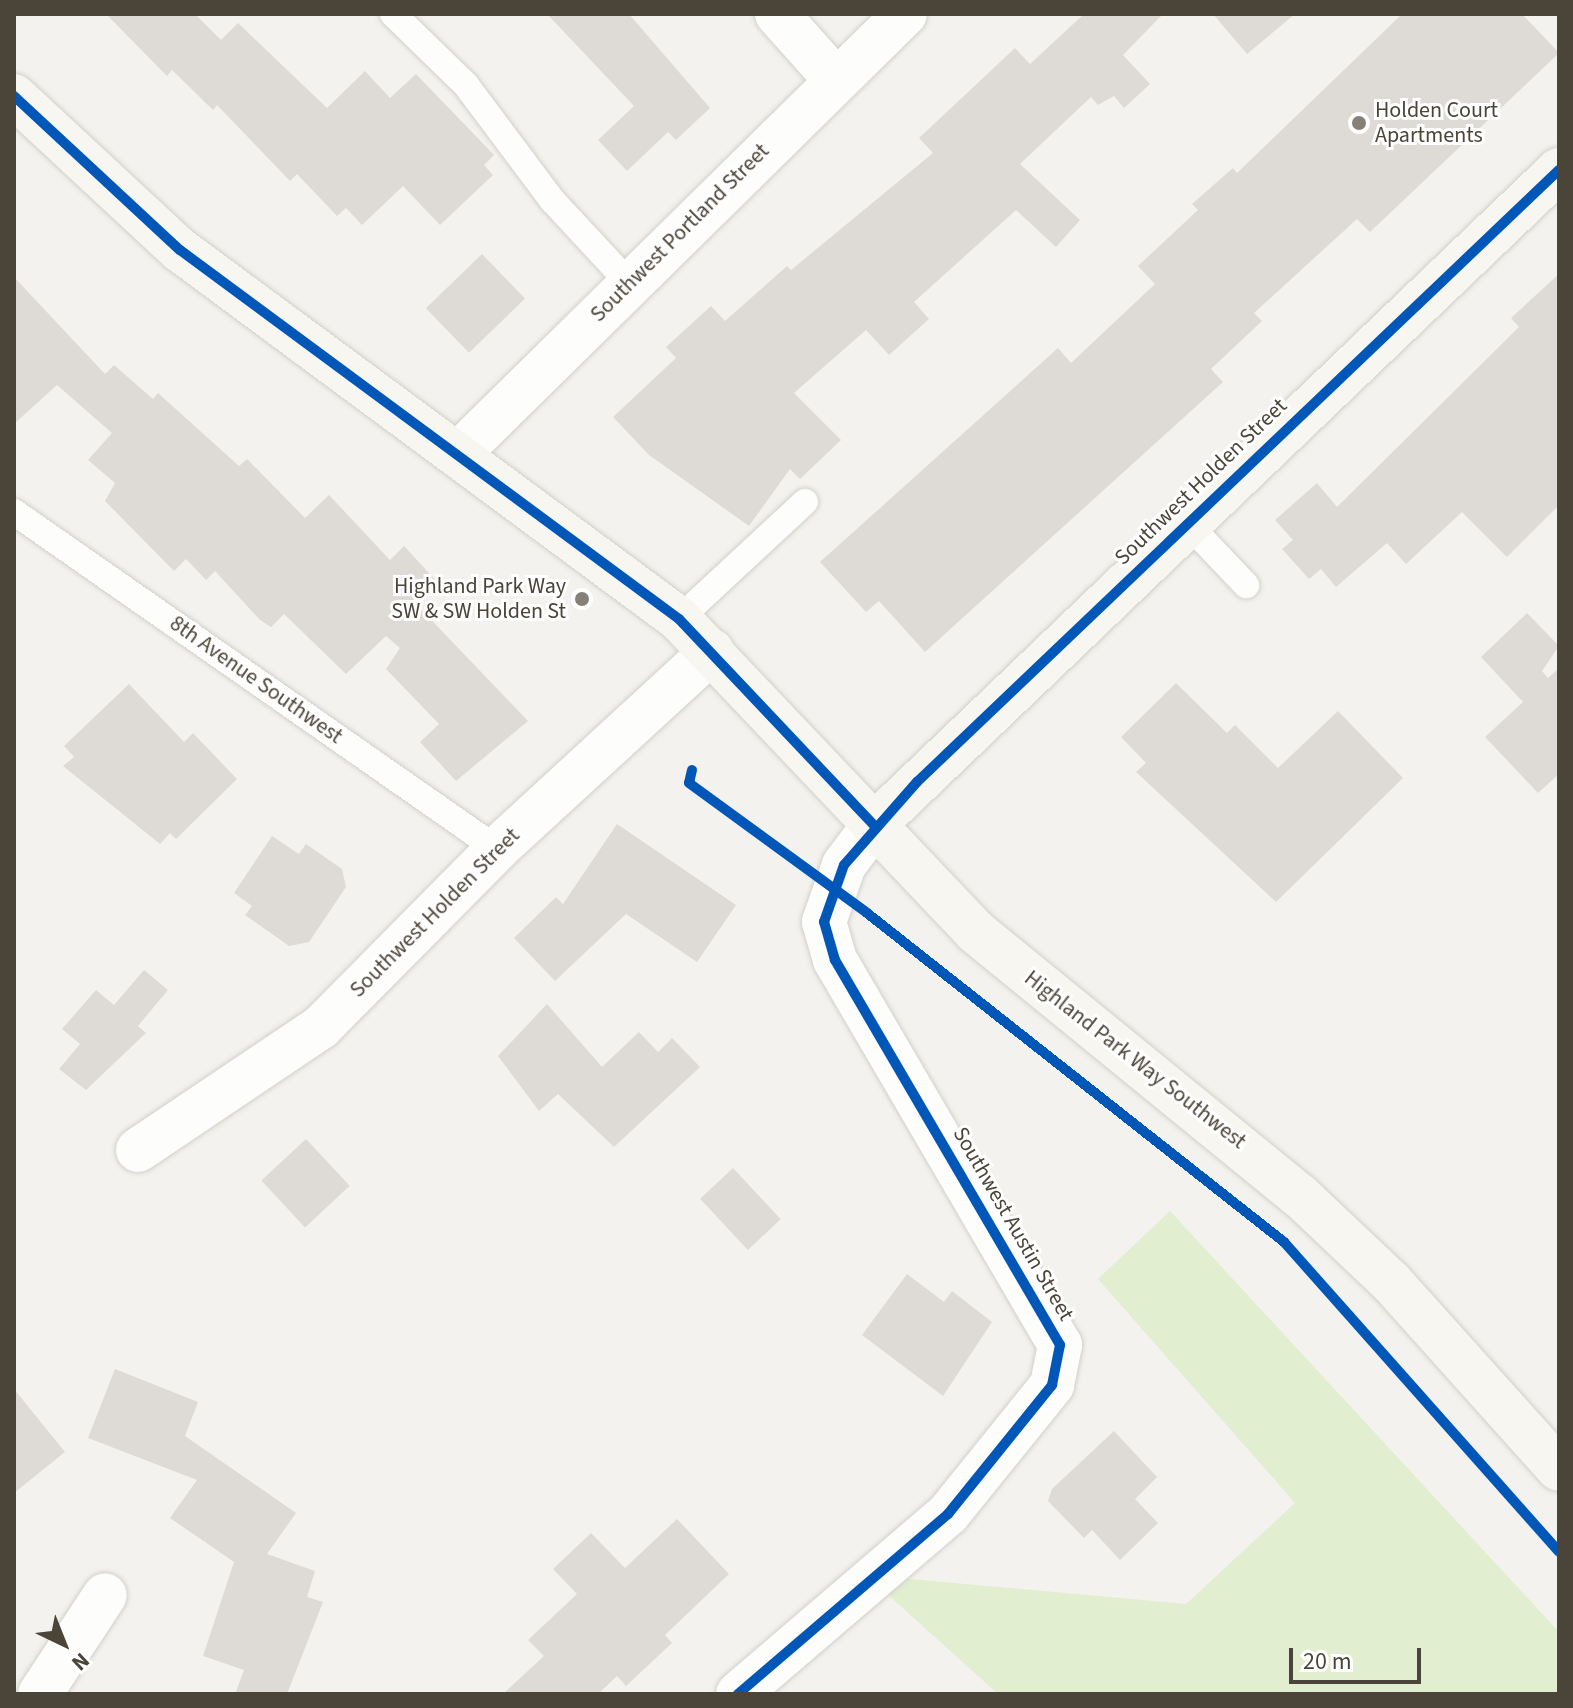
<!DOCTYPE html>
<html>
<head>
<meta charset="utf-8">
<style>
	body { margin:0 }
	#map { position:relative; width:1573px; height:1708px; overflow:hidden; background:#f4f2ee; font-family:"Source Sans 3",sans-serif }
	div>[style] { position:absolute }
	[style*='--x'] { left:calc(var(--x)*1px); top:calc(var(--y)*1px); width:calc(var(--w)*1px); rotate:calc(var(--a)*1deg) }
	.green>* { inset:0; background:#e1eecf }
	.building>* { inset:0; background:#dedbd6; transform-origin:0 0 }
	.roads { filter:drop-shadow(0 0 2px #d2d0cb) drop-shadow(0 0 2px #d2d0cb) }
	.lane>* { height:26px; margin:-13px; padding:0 13px; transform-origin:13px; border-radius:13px; background:#fdfdfc }
	.street>* { height:44px; margin:-22px; padding:0 22px; transform-origin:22px; border-radius:22px; background:#fdfdfc }
	.secondary>* { height:44px; margin:-22px; padding:0 22px; transform-origin:22px; border-radius:22px; background:#f7f6f1 }
	.cycleway>* { height:10px; margin:-5px; padding:0 5px; transform-origin:5px; border-radius:5px; background:#0057b8 }
	.dots>* { width:22px; height:22px; translate:-50% -50%; box-sizing:border-box; border:4px solid #fff; border-radius:50% }
	span { translate:-50% -50%; white-space:nowrap; text-align:center; line-height:1.15; -webkit-text-stroke:6px #fff; paint-order:stroke }
	.poi-label { font-size:22px; color:#4b4439 }
	.left { translate:0 -50%; text-align:left }
	.right { translate:-100% -50%; text-align:right }
	.street-label { font-size:22px; color:#4b4439 }
	.frame { position:absolute; inset:0; border:16px solid #4b4439; pointer-events:none }
	.north { position:absolute; left:24px; top:1604px; width:80px; height:80px; -webkit-text-stroke:6px #fff; paint-order:stroke; rotate:137deg; font-size:22px; font-weight:700; line-height:32px; text-align:center; color:#4b4439 }
	.north::after { content:''; display:block; margin:auto; width:28px; height:36px; background:#4b4439; clip-path:polygon(50% 0,100% 100%,50% 72%,0 100%) }
	.scale { position:absolute; left:1289px; top:1648px; width:132px; height:36px; box-sizing:border-box; border:4px solid #4b4439; border-top:0; padding-left:10px; font-size:24px; line-height:28px; white-space:nowrap; color:#4b4439; -webkit-text-stroke:6px #fff; paint-order:stroke }
</style>
</head>
<body>
<div id="map">
	<div class="green">
		<i style="clip-path:polygon(1170px 1211px,1559px 1632px,1559px 1694px,998px 1694px,866px 1575px,1186px 1604px,1295px 1503px,1098px 1279px)"></i>
	</div>
	<div class="building">
		<i style="clip-path:polygon(106px 14px,195px 14px,221px 40px,238px 23px,327px 108px,365px 71px,390px 98px,416px 74px,494px 155px,484px 165px,493px 175px,440px 225px,403px 186px,362px 225px,346px 208px,337px 216px,297px 174px,290px 181px,217px 105px,213px 110px,172px 70px,167px 76px)"></i>
		<i style="clip-path:polygon(547px 14px,629px 14px,710px 108px,676px 140px,668px 132px,627px 171px,598px 140px,634px 106px)"></i>
		<i style="clip-path:polygon(1084px 14px,1163px 14px,1123px 55px,1150px 84px,1124px 108px,1114px 96px,1098px 105px,1091px 97px,1020px 164px,1080px 220px,1056px 247px,1016px 210px,914px 302px,929px 319px,889px 355px,866px 330px,794px 393px,841px 440px,800px 479px,790px 469px,749px 526px,649px 455px,613px 417px,676px 358px,666px 347px,711px 306px,725px 321px,787px 266px,791px 270px,933px 153px,919px 138px,1015px 48px,1030px 64px)"></i>
		<i style="clip-path:polygon(1213px 14px,1295px 14px,1247px 54px)"></i>
		<i style="clip-path:polygon(1402px 14px,1522px 14px,1559px 53px,1370px 232px,1357px 219px,1254px 313px,1262px 321px,1211px 369px,1223px 382px,925px 652px,879px 601px,866px 612px,820px 562px,1058px 348px,1071px 363px,1155px 284px,1138px 266px,1198px 210px,1192px 204px,1233px 168px,1237px 173px)"></i>
		<i style="left:482px;top:254px;width:62px;height:78px;rotate:46deg"></i>
		<i style="clip-path:polygon(1559px 274px,1559px 505px,1507px 557px,1462px 512px,1406px 564px,1387px 543px,1336px 587px,1321px 569px,1309px 579px,1282px 549px,1293px 540px,1275px 520px,1317px 483px,1337px 507px,1519px 327px,1511px 318px)"></i>
		<i style="clip-path:polygon(14px 277px,105px 374px,114px 365px,153px 399px,158px 393px,239px 466px,247px 459px,305px 518px,329px 495px,390px 560px,404px 546px,440px 585px,418px 606px,528px 721px,456px 781px,420px 742px,439px 724px,386px 669px,400px 648px,386px 636px,346px 674px,284px 614px,271px 627px,260px 620px,215px 571px,206px 580px,186px 559px,174px 571px,105px 501px,115px 483px,88px 460px,112px 433px,57px 385px,14px 424px)"></i>
		<i style="clip-path:polygon(1527px 613px,1559px 646px,1542px 671px,1548px 678px,1559px 668px,1559px 774px,1538px 793px,1485px 737px,1523px 702px,1481px 657px)"></i>
		<i style="clip-path:polygon(1176px 683px,1227px 733px,1235px 725px,1278px 768px,1338px 711px,1403px 778px,1276px 902px,1136px 772px,1146px 763px,1121px 737px)"></i>
		<i style="clip-path:polygon(129px 684px,184px 742px,193px 733px,237px 779px,176px 839px,170px 833px,160px 844px,63px 766px,74px 757px,64px 746px)"></i>
		<i style="clip-path:polygon(617px 824px,736px 905px,697px 962px,626px 914px,555px 981px,514px 938px,556px 897px,563px 904px)"></i>
		<i style="clip-path:polygon(272px 836px,299px 854px,306px 844px,342px 869px,346px 887px,309px 942px,289px 946px,245px 915px,252px 906px,234px 893px)"></i>
		<i style="clip-path:polygon(144px 970px,168px 990px,138px 1026px,146px 1033px,86px 1090px,59px 1069px,80px 1044px,62px 1029px,96px 990px,114px 1005px)"></i>
		<i style="clip-path:polygon(547px 1004px,602px 1067px,639px 1032px,658px 1052px,672px 1038px,700px 1067px,614px 1147px,558px 1094px,539px 1111px,498px 1056px)"></i>
		<i style="left:306px;top:1139px;width:64px;height:61px;rotate:47deg"></i>
		<i style="left:733px;top:1168px;width:70px;height:45px;rotate:47deg"></i>
		<i style="clip-path:polygon(907px 1274px,944px 1302px,952px 1291px,992px 1322px,943px 1396px,862px 1335px)"></i>
		<i style="clip-path:polygon(115px 1369px,198px 1402px,185px 1436px,296px 1513px,267px 1554px,315px 1571px,307px 1597px,323px 1602px,287px 1694px,235px 1694px,244px 1670px,203px 1656px,234px 1562px,170px 1518px,197px 1480px,88px 1438px)"></i>
		<i style="clip-path:polygon(14px 1389px,65px 1452px,14px 1493px)"></i>
		<i style="clip-path:polygon(1114px 1431px,1157px 1477px,1135px 1499px,1158px 1523px,1120px 1560px,1092px 1530px,1084px 1538px,1048px 1501px,1052px 1489px)"></i>
		<i style="clip-path:polygon(677px 1519px,729px 1574px,665px 1635px,672px 1643px,626px 1686px,617px 1676px,598px 1694px,503px 1694px,544px 1656px,528px 1640px,577px 1594px,553px 1569px,591px 1533px,625px 1568px)"></i>
	</div>
	<div class="roads">
		<div class="lane">
			<i style="--x:393;--y:14;--w:102;--a:44.2"></i>
			<i style="--x:466;--y:85;--w:144;--a:53.2"></i>
			<i style="--x:552;--y:200;--w:113;--a:47.1"></i>
			<i style="--x:14;--y:512;--w:589;--a:34.9"></i>
			<i style="--x:1187;--y:523;--w:86;--a:46.4"></i>
			<i style="--x:679;--y:619;--w:172;--a:-42.9"></i>
		</div>
		<div class="street">
			<i style="--x:777;--y:14;--w:89;--a:48.2"></i>
			<i style="--x:458;--y:454;--w:627;--a:-44.55"></i>
			<i style="--x:138;--y:1150;--w:220;--a:-33.9"></i>
			<i style="--x:321;--y:1027;--w:250;--a:-45.3"></i>
			<i style="--x:497;--y:849;--w:292;--a:-42.6"></i>
			<i style="--x:40;--y:1694;--w:118;--a:-56.7"></i>
			<i style="--x:738;--y:1694;--w:277;--a:-40.6"></i>
			<i style="--x:948;--y:1514;--w:166;--a:-51.1"></i>
			<i style="--x:1052;--y:1385;--w:41;--a:-78.7"></i>
			<i style="--x:1060;--y:1345;--w:446;--a:-120.3"></i>
			<i style="--x:835;--y:960;--w:40;--a:-106"></i>
			<i style="--x:824;--y:922;--w:60;--a:-70.7"></i>
			<i style="--x:844;--y:865;--w:50;--a:-53.1"></i>
		</div>
		<div class="secondary">
			<i style="--x:14;--y:96;--w:226;--a:42.9"></i>
			<i style="--x:180;--y:250;--w:621;--a:36.48"></i>
			<i style="--x:679;--y:619;--w:431;--a:46.5"></i>
			<i style="--x:976;--y:932;--w:418;--a:39.2"></i>
			<i style="--x:1300;--y:1196;--w:125;--a:43.4"></i>
			<i style="--x:1391;--y:1282;--w:251;--a:48.1"></i>
			<i style="--x:874;--y:825;--w:948;--a:-43.72"></i>
		</div>
	</div>
	<div class="cycleway">
		<i style="--x:14;--y:96;--w:226;--a:42.9"></i>
		<i style="--x:180;--y:250;--w:621;--a:36.48"></i>
		<i style="--x:679;--y:619;--w:284;--a:46.6"></i>
		<i style="--x:692;--y:770;--w:13;--a:103"></i>
		<i style="--x:689;--y:783;--w:220;--a:36.1"></i>
		<i style="--x:867;--y:913;--w:531;--a:38.27"></i>
		<i style="--x:1284;--y:1242;--w:414;--a:48.4"></i>
		<i style="--x:738;--y:1694;--w:277;--a:-40.6"></i>
		<i style="--x:948;--y:1514;--w:166;--a:-51.1"></i>
		<i style="--x:1052;--y:1385;--w:41;--a:-78.7"></i>
		<i style="--x:1060;--y:1345;--w:446;--a:-120.3"></i>
		<i style="--x:835;--y:960;--w:40;--a:-106"></i>
		<i style="--x:824;--y:922;--w:60;--a:-70.7"></i>
		<i style="--x:844;--y:865;--w:111;--a:-48.7"></i>
		<i style="--x:917;--y:782;--w:887;--a:-43.63"></i>
	</div>
	<div class="dots">
		<i style="left:1359px;top:123px;background:#868178"></i>
		<i style="left:582px;top:599px;background:#868178"></i>
	</div>
	<div class="poi-label">
		<span class="left" style="left:1375px;top:123px">Holden Court<br>Apartments</span>
		<span class="right" style="left:566px;top:599px">Highland Park Way<br>SW &amp; SW Holden St</span>
	</div>
	<div class="street-label">
		<span style="left:680px;top:233px;rotate:-45deg">Southwest Portland Street</span>
		<span style="left:1201px;top:482px;rotate:-44deg">Southwest Holden Street</span>
		<span style="left:256px;top:680px;rotate:35deg">8th Avenue Southwest</span>
		<span style="left:435px;top:913px;rotate:-45deg">Southwest Holden Street</span>
		<span style="left:1135px;top:1060px;rotate:38deg">Highland Park Way Southwest</span>
		<span style="left:1013px;top:1224px;rotate:60deg">Southwest Austin Street</span>
	</div>
	<div class="frame"></div>
	<div class="north">N</div>
	<div class="scale">20 m</div>
</div>
</body>
</html>
